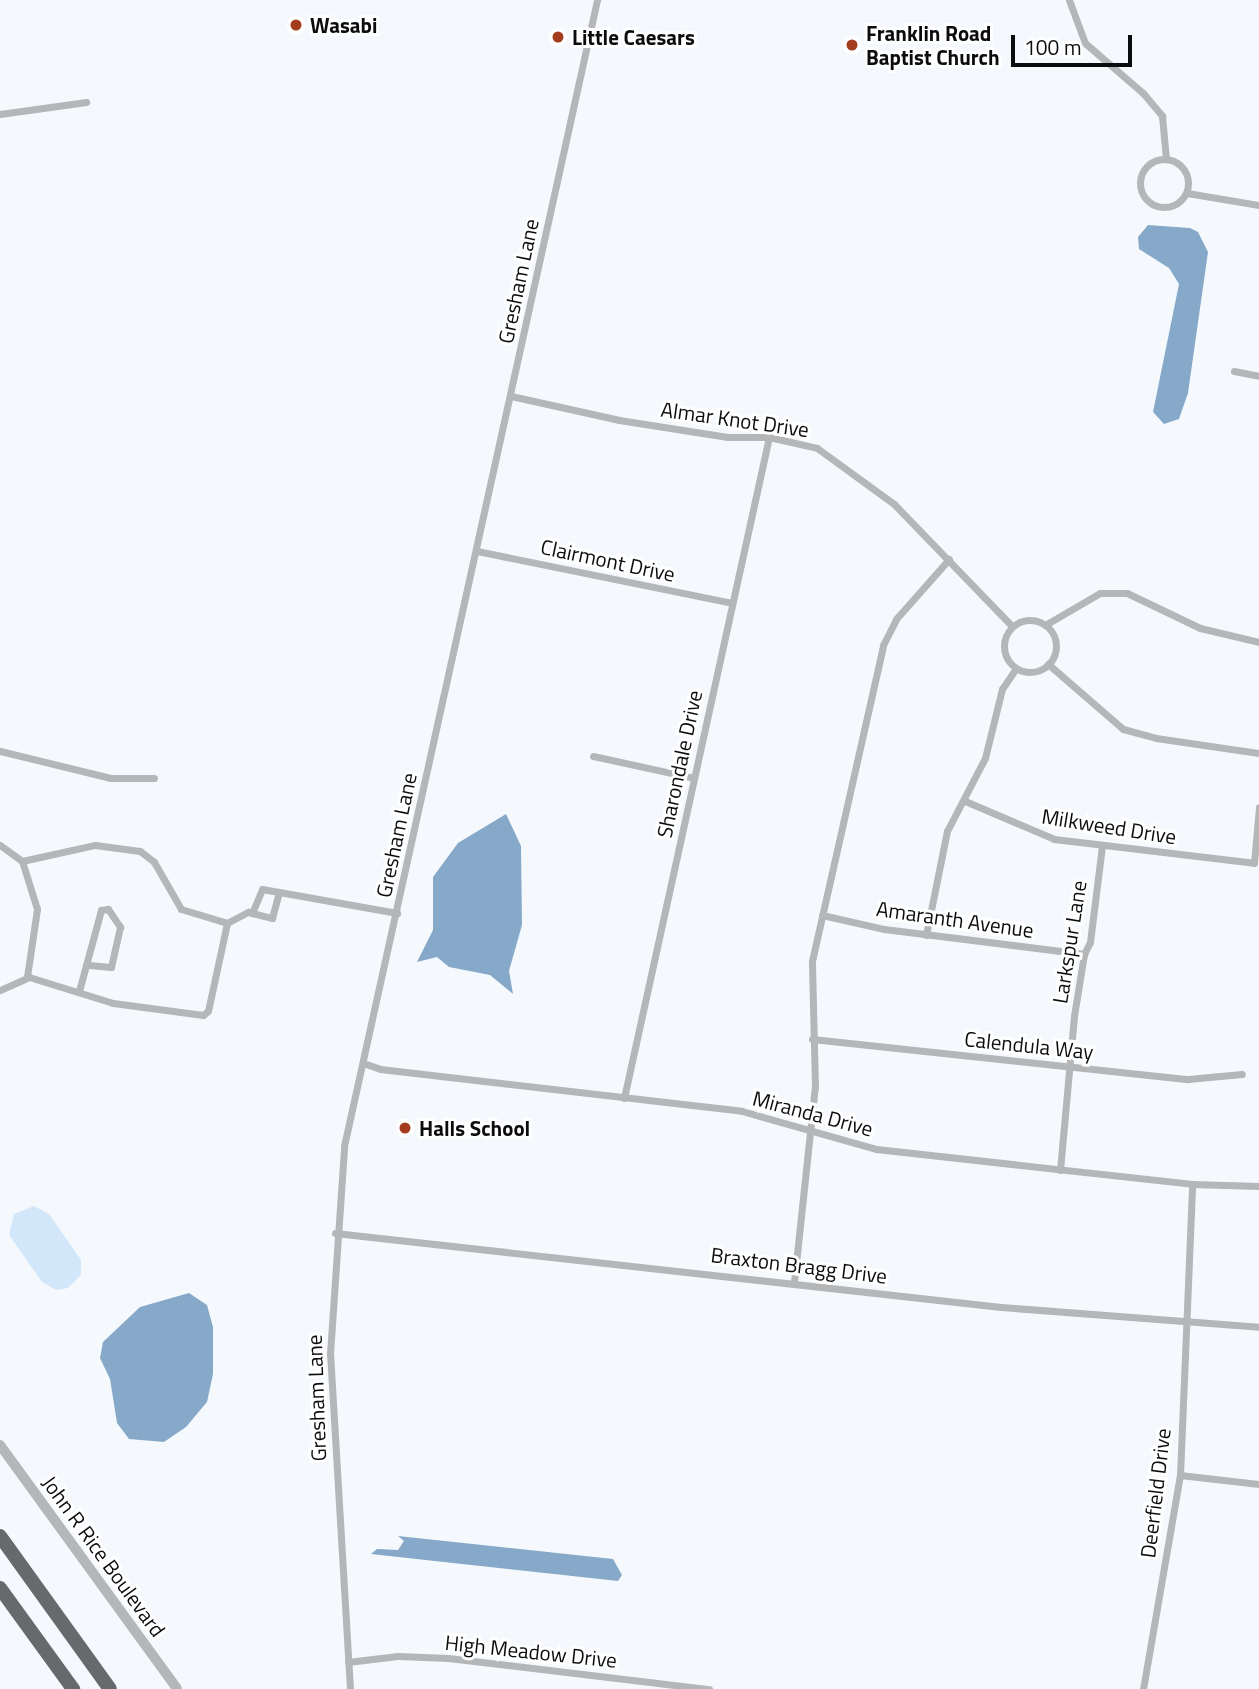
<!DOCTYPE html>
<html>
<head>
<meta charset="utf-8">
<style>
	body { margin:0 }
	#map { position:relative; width:1259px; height:1689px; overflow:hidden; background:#f5f9fd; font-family:"Titillium Web",sans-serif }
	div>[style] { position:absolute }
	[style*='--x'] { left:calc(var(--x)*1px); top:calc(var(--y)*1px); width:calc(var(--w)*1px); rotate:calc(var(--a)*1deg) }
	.green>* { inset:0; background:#d3e7fa }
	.water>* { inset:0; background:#86a9c9 }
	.minor>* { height:7px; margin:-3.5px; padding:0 3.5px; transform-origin:3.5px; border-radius:3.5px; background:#b4b6b7 }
	.minor>.ring { margin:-3.5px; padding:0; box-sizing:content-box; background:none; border:7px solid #b4b6b7; border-radius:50% }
	.tertiary>* { height:10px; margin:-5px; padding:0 5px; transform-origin:5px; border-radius:5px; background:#b4b6b7 }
	.motorway>* { height:14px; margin:-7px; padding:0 7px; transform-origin:7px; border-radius:7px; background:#676a6d }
	.dots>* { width:19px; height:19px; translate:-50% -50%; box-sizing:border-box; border:4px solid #fff; border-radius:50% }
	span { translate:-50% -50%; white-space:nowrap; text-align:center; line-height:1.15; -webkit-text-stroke:6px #fff; paint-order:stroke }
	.poi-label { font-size:21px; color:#0b0c0d; font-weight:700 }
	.left { translate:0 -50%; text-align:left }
	.street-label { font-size:21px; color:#0b0c0d }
	.scale { position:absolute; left:1011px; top:35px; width:121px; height:32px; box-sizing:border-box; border:4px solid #0b0c0d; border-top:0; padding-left:9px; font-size:21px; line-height:24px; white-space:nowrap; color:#0b0c0d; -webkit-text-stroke:5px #fff; paint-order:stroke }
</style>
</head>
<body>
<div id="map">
	<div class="green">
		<i style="clip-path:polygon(34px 1206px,49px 1214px,81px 1260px,81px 1275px,68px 1288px,56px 1290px,42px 1282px,9px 1235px,14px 1214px)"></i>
	</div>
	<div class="water">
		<i style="clip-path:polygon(1148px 225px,1190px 228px,1198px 232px,1208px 252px,1188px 393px,1179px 419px,1164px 424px,1153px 412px,1179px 284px,1169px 268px,1139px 249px,1138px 237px)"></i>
		<i style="clip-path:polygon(506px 814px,521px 846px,522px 925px,509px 971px,513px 994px,490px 975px,449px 967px,437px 957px,417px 962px,433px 930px,433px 877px,458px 843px)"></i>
		<i style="clip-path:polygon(189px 1293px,207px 1305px,213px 1327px,213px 1374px,207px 1402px,186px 1427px,164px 1442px,129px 1439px,117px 1423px,110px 1379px,100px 1358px,103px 1342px,140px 1307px)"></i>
		<i style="clip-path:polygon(398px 1536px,613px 1559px,622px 1575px,618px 1581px,371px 1554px,377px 1549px,398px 1550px,404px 1541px)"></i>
	</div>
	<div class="minor">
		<i style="--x:1069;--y:0;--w:46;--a:69.6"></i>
		<i style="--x:1085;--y:43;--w:77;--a:40.8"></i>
		<i style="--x:1143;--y:93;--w:30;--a:50"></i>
		<i style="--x:1162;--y:116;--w:43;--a:84.7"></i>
		<i style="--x:0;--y:114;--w:87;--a:-7.9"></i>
		<i class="ring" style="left:1140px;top:159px;width:41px;height:41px"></i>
		<i style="--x:1187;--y:193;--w:73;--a:9.5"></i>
		<i style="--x:1234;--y:371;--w:25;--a:11"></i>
		<i style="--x:511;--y:396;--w:111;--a:12.5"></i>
		<i style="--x:619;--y:420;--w:110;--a:8.9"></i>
		<i style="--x:728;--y:437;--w:41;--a:0"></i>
		<i style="--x:769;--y:437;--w:49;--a:12.9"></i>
		<i style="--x:817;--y:448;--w:95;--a:36"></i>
		<i style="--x:894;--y:504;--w:170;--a:46"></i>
		<i style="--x:477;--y:551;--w:260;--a:11.5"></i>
		<i class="ring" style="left:1004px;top:620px;width:45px;height:45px"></i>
		<i style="--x:1045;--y:625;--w:64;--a:-30.2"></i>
		<i style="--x:1100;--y:593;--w:27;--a:0"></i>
		<i style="--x:1127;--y:593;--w:81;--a:25.6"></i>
		<i style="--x:1200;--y:628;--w:61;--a:13.3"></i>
		<i style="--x:1048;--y:664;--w:99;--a:40.9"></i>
		<i style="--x:1123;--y:729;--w:34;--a:15"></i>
		<i style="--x:1156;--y:738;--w:104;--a:8.3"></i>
		<i style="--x:0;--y:751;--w:114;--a:13.7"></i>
		<i style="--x:111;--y:778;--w:43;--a:0"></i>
		<i style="--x:593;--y:756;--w:103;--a:12.3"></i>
		<i style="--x:965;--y:801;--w:97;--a:23.1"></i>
		<i style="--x:1054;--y:839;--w:201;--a:6.8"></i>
		<i style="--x:1254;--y:863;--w:56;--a:-84.9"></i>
		<i style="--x:0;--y:845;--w:27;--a:36"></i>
		<i style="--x:22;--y:861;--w:75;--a:-12.4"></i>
		<i style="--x:95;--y:845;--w:45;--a:7.6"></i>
		<i style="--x:140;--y:851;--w:18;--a:38"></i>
		<i style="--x:154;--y:862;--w:54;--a:60.1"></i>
		<i style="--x:181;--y:909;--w:48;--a:16.9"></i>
		<i style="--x:22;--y:861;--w:50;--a:72.6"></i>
		<i style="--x:37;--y:909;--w:69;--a:98.4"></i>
		<i style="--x:252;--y:913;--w:26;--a:-67"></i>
		<i style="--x:262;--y:889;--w:17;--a:10"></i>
		<i style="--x:822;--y:915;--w:64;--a:12.7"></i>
		<i style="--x:884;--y:929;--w:202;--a:7.1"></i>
		<i style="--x:926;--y:935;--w:106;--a:-78.6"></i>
		<i style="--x:947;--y:831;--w:82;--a:-62.5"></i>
		<i style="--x:985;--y:758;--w:71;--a:-76.2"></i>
		<i style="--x:1002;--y:689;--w:25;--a:-56"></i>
		<i style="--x:0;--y:990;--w:32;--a:-24"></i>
		<i style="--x:29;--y:977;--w:88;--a:17.2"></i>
		<i style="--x:113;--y:1003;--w:91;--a:7.6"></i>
		<i style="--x:203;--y:1015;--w:6;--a:-39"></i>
		<i style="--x:208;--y:1011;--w:90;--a:-77.8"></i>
		<i style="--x:227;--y:923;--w:24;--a:-28"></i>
		<i style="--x:248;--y:912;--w:25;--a:14"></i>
		<i style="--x:272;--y:918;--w:27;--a:-75"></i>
		<i style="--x:279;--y:892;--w:120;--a:10.1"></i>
		<i style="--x:79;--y:991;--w:84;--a:-74.8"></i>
		<i style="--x:101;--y:910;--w:7;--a:-8"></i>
		<i style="--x:108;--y:909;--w:22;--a:56"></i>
		<i style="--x:120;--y:927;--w:41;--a:102.7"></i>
		<i style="--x:111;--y:967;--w:25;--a:-175"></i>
		<i style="--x:812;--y:1039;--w:378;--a:6.1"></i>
		<i style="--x:1188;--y:1079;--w:54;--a:-5.3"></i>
		<i style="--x:363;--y:1063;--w:18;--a:19"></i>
		<i style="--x:380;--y:1069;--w:364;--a:6.6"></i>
		<i style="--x:742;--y:1111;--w:139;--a:15.8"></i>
		<i style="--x:876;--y:1149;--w:318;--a:6.3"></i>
		<i style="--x:1192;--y:1184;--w:67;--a:1.7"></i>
		<i style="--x:624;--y:1098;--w:677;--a:-77.63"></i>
		<i style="--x:1060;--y:1170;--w:155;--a:-84.8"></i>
		<i style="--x:1074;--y:1016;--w:63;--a:-80.8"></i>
		<i style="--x:1084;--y:954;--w:13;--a:-63"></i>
		<i style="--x:1090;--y:942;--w:98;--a:-82.9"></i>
		<i style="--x:335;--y:1233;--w:670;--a:6.34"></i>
		<i style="--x:1001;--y:1307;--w:259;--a:4.4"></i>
		<i style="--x:794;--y:1282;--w:196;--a:-83.9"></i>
		<i style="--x:815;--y:1087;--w:126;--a:-91.4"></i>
		<i style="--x:812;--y:961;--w:324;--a:-77.3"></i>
		<i style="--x:883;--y:645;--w:29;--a:-63"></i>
		<i style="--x:896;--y:619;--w:80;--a:-48.5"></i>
		<i style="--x:1180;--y:1475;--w:80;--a:6.5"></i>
		<i style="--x:348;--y:1662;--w:50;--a:-6.8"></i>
		<i style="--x:398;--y:1656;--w:50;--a:2.3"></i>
		<i style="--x:448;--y:1658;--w:263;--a:6.8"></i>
		<i style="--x:350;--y:1689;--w:336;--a:-93.4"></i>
		<i style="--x:330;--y:1354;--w:208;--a:-86.1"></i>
		<i style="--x:344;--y:1146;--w:1174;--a:-77.55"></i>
		<i style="--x:1143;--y:1689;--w:217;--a:-80.2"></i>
		<i style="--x:1180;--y:1475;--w:291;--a:-87.6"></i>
	</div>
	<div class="tertiary">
		<i style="--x:0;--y:1445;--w:301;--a:54"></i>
	</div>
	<div class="motorway">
		<i style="--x:0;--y:1536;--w:188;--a:54.3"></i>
		<i style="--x:0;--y:1588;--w:125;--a:54.1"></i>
	</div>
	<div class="dots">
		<i style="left:296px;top:25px;background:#a43c1e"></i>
		<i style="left:558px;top:37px;background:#a43c1e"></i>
		<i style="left:852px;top:45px;background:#a43c1e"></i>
		<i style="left:405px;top:1128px;background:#a43c1e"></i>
	</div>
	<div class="poi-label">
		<span class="left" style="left:310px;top:25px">Wasabi</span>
		<span class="left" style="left:866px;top:45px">Franklin Road<br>Baptist Church</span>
		<span class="left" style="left:572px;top:37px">Little Caesars</span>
		<span class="left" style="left:419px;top:1128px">Halls School</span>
	</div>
	<div class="street-label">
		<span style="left:518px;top:281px;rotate:-78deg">Gresham Lane</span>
		<span style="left:735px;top:419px;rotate:8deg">Almar Knot Drive</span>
		<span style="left:608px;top:560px;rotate:12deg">Clairmont Drive</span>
		<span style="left:679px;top:764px;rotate:-78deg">Sharondale Drive</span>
		<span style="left:1109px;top:826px;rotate:9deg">Milkweed Drive</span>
		<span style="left:396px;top:835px;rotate:-78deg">Gresham Lane</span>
		<span style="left:955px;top:919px;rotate:8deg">Amaranth Avenue</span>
		<span style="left:1069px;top:942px;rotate:-81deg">Larkspur Lane</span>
		<span style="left:1029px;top:1045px;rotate:6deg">Calendula Way</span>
		<span style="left:813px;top:1113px;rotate:15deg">Miranda Drive</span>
		<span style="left:799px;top:1265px;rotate:7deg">Braxton Bragg Drive</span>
		<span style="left:316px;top:1398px;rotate:-92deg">Gresham Lane</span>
		<span style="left:1155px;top:1493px;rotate:-83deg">Deerfield Drive</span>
		<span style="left:104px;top:1556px;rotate:54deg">John R Rice Boulevard</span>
		<span style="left:531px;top:1651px;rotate:6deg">High Meadow Drive</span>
	</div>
	<div class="scale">100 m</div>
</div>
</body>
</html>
